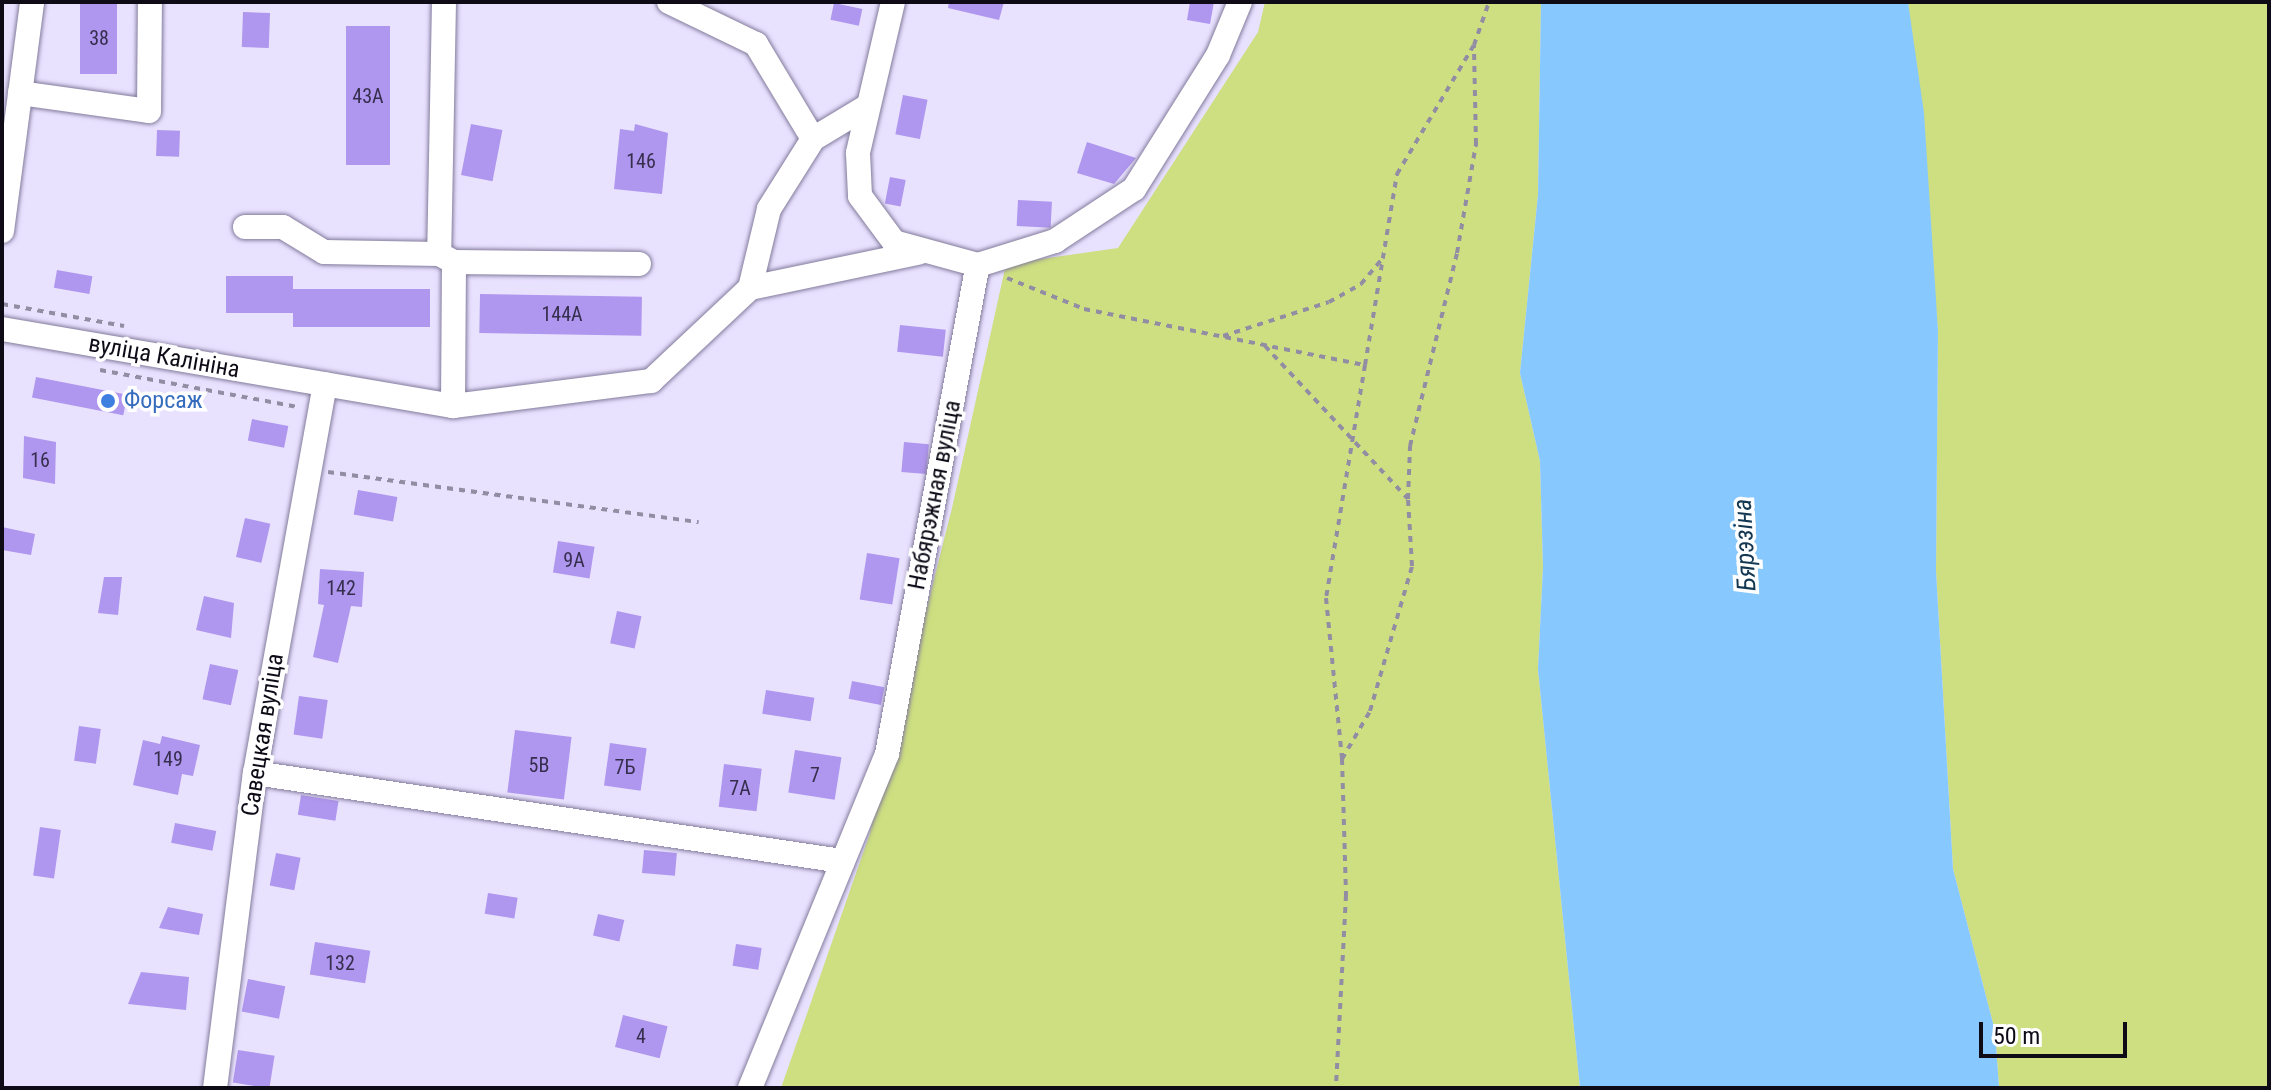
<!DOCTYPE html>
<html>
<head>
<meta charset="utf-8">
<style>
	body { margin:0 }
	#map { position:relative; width:2271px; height:1090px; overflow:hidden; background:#e9e2ff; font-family:"Roboto Condensed",sans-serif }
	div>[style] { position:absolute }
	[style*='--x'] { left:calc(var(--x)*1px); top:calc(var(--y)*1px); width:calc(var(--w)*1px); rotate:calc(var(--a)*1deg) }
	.green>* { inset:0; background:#cddf80 }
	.water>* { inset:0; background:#87c8ff }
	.building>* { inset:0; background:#af96ee; transform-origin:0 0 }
	.path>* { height:4px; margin-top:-2px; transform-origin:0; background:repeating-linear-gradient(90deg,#938da4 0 6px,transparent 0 12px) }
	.roads { filter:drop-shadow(0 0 2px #837b9c) drop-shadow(0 0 2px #837b9c) }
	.minor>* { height:24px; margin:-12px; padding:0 12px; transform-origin:12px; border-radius:12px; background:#fff }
	.dots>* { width:22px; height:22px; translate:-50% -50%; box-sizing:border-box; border:4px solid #fff; border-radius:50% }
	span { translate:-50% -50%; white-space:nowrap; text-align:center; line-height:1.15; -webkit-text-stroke:7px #fff; paint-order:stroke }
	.number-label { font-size:20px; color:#362e4d }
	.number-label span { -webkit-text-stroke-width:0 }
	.street-label { font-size:24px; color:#0e0b17 }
	.shop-label { font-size:24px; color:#366cbe }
	.left { translate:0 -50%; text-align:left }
	.water-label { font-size:26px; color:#133651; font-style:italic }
	.frame { position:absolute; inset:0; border:4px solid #0e0b17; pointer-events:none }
	.scale { position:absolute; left:1979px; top:1022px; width:148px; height:36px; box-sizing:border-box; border:4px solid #0e0b17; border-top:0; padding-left:10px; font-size:24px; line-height:28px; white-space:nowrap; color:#0e0b17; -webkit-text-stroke:6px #fff; paint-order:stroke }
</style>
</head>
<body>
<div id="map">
	<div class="green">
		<i style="clip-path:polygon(1265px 2px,1541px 2px,1538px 195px,1520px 373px,1540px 461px,1543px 567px,1538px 669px,1580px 1088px,781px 1088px,869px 836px,952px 508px,1006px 264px,1118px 248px,1258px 32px)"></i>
		<i style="clip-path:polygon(1908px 2px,2269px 2px,2269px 1088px,1999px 1088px,1995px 1031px,1953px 869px,1936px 571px,1938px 331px)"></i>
	</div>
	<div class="water">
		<i style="clip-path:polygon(1541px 2px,1908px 2px,1924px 113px,1938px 331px,1936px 571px,1953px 869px,1995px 1031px,1999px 1088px,1580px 1088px,1538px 669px,1543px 567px,1540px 461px,1520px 373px,1538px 195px)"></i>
	</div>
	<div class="building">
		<i style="left:80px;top:2px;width:37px;height:72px"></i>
		<i style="clip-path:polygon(949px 2px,1004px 2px,999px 20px,948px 8px)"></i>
		<i style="clip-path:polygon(1190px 2px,1214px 2px,1210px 24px,1187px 20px)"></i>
		<i style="left:834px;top:3px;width:29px;height:17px;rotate:12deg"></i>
		<i style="left:243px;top:12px;width:27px;height:35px;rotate:2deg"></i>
		<i style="left:390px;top:26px;width:139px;height:44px;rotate:90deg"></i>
		<i style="left:903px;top:95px;width:25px;height:40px;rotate:11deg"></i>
		<i style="left:471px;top:124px;width:32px;height:52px;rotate:11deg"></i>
		<i style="clip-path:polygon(635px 124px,668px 133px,662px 194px,614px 189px,620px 129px,634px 131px)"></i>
		<i style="left:157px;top:130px;width:23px;height:26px;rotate:2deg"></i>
		<i style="clip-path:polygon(1087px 142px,1136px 158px,1114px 184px,1077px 173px)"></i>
		<i style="left:890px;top:177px;width:16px;height:27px;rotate:11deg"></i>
		<i style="left:1018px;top:200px;width:34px;height:26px;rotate:3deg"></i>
		<i style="left:57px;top:270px;width:36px;height:18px;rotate:10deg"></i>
		<i style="clip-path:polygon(226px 276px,293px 276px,293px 289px,430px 289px,430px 327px,293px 327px,293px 313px,226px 313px)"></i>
		<i style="left:480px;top:294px;width:162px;height:39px;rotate:1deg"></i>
		<i style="left:900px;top:325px;width:46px;height:27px;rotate:6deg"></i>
		<i style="left:36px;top:377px;width:93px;height:21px;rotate:11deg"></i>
		<i style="left:252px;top:419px;width:37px;height:22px;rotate:11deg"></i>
		<i style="clip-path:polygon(24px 436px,56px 442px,55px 484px,23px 478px)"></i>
		<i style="left:904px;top:442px;width:25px;height:30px;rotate:5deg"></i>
		<i style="left:358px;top:490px;width:40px;height:25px;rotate:10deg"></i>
		<i style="left:245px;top:518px;width:26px;height:40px;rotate:13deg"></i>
		<i style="clip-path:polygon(2px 527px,35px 534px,31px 555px,2px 550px)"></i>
		<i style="left:558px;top:541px;width:37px;height:32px;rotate:9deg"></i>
		<i style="left:867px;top:553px;width:33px;height:47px;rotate:9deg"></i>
		<i style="clip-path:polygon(320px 569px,364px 572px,362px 607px,351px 606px,338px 663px,313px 657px,324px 605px,318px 604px)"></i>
		<i style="clip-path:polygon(104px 577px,122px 577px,118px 615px,98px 613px)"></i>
		<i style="clip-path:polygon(204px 596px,234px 603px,231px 638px,196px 630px)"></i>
		<i style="left:617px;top:611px;width:25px;height:33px;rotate:12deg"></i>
		<i style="left:210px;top:664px;width:29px;height:36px;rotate:12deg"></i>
		<i style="left:852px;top:681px;width:33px;height:18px;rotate:11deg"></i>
		<i style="left:766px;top:690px;width:49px;height:24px;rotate:9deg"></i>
		<i style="left:299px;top:696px;width:29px;height:39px;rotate:8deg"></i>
		<i style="left:79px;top:726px;width:22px;height:35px;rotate:8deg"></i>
		<i style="left:515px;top:730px;width:57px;height:63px;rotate:7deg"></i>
		<i style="clip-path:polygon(162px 736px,200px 745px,193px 776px,182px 774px,178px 795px,133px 785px,143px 740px,160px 744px)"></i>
		<i style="left:610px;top:743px;width:37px;height:43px;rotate:8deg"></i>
		<i style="left:795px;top:750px;width:47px;height:43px;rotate:9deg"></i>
		<i style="left:724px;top:764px;width:38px;height:43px;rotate:7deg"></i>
		<i style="left:301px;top:795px;width:38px;height:20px;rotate:9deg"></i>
		<i style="left:175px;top:823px;width:42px;height:20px;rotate:11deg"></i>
		<i style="left:40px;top:827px;width:21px;height:49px;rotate:8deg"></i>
		<i style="left:644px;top:850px;width:33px;height:23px;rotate:5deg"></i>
		<i style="left:276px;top:853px;width:25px;height:33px;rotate:11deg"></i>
		<i style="left:488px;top:893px;width:30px;height:21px;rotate:9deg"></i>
		<i style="clip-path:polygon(168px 907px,203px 914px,199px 935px,159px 928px)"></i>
		<i style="left:598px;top:914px;width:27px;height:22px;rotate:13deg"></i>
		<i style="left:315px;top:942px;width:56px;height:33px;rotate:9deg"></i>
		<i style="left:736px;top:944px;width:26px;height:22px;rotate:9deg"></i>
		<i style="clip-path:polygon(141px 972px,189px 977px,186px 1010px,128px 1004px)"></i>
		<i style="left:248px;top:979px;width:38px;height:33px;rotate:11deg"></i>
		<i style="left:623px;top:1015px;width:46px;height:33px;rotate:14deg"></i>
		<i style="left:238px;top:1050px;width:37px;height:33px;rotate:9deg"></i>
	</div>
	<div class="path">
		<i style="--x:1007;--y:278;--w:83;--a:21.9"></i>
		<i style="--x:1084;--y:309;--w:287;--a:11.3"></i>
		<i style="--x:1365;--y:365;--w:236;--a:99.5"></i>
		<i style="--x:1326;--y:598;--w:162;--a:84.3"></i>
		<i style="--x:1342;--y:759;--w:136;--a:88.3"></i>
		<i style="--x:1346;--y:895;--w:193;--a:93"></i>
		<i style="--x:2;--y:304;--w:124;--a:10.2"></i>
		<i style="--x:1223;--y:336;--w:111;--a:-17.8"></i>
		<i style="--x:1329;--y:302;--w:37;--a:-29"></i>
		<i style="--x:1361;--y:284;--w:35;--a:-50"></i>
		<i style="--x:1265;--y:346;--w:209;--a:46.9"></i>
		<i style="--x:1408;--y:499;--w:53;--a:-87.8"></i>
		<i style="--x:1410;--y:446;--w:199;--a:-76.3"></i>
		<i style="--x:1457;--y:253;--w:111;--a:-80.1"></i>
		<i style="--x:1476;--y:144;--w:99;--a:-91.2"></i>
		<i style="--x:1365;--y:365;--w:194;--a:-80.5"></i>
		<i style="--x:1397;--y:174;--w:150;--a:-59.2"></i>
		<i style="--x:1474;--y:45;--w:46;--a:-70.8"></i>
		<i style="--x:100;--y:370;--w:201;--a:10.6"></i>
		<i style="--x:328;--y:472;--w:374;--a:7.7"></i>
		<i style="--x:1342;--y:759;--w:56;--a:-59.7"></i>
		<i style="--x:1370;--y:711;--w:151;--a:-73.8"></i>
		<i style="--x:1412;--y:566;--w:67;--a:-93.4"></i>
	</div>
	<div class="roads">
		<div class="minor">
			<i style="--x:444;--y:2;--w:252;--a:91.1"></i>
			<i style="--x:439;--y:254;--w:17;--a:28"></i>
			<i style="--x:454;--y:262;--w:144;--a:90.4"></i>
			<i style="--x:669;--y:2;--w:97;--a:25.8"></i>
			<i style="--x:756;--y:44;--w:111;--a:59"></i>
			<i style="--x:813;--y:139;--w:83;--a:122.2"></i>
			<i style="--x:769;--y:209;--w:81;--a:103.5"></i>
			<i style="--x:893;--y:2;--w:155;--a:103.1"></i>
			<i style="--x:858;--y:153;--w:43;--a:87.3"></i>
			<i style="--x:860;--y:196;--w:57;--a:53.5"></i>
			<i style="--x:894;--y:242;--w:87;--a:15.3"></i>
			<i style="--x:978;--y:265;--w:81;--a:-17.3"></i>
			<i style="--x:1055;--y:241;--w:95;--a:-33.4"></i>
			<i style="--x:1134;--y:189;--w:158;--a:-57.9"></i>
			<i style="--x:1218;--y:55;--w:57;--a:-67.5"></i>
			<i style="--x:20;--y:93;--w:130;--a:7.9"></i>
			<i style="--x:149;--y:111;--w:109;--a:-89.5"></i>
			<i style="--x:813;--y:139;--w:62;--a:-31.1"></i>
			<i style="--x:245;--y:227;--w:38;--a:0"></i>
			<i style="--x:283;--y:227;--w:48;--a:31.4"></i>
			<i style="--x:324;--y:252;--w:115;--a:1"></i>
			<i style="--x:2;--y:231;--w:231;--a:-82.5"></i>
			<i style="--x:454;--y:262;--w:185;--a:0.6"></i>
			<i style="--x:2;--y:329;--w:458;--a:9.7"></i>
			<i style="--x:453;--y:406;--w:200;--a:-7.2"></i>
			<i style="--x:651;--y:381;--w:136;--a:-43.2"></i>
			<i style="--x:750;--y:288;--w:172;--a:-11.8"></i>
			<i style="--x:255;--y:773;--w:594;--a:8.53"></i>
			<i style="--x:215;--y:1088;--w:318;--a:-82.8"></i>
			<i style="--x:255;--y:773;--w:395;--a:-79.8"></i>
			<i style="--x:750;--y:1088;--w:361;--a:-67.7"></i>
			<i style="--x:887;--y:754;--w:497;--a:-79.5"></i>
		</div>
	</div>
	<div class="dots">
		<i style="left:108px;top:401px;background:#3f7fe0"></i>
	</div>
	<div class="number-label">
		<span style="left:99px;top:38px">38</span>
		<span style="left:368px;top:96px">43А</span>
		<span style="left:641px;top:161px">146</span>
		<span style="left:562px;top:314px">144А</span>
		<span style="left:40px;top:460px">16</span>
		<span style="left:574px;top:560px">9А</span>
		<span style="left:341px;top:588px">142</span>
		<span style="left:168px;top:759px">149</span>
		<span style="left:539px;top:765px">5В</span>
		<span style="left:625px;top:767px">7Б</span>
		<span style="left:815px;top:775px">7</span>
		<span style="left:740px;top:788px">7А</span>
		<span style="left:340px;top:963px">132</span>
		<span style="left:641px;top:1036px">4</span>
	</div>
	<div class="street-label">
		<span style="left:164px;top:357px;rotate:10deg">вуліца Калініна</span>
		<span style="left:935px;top:495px;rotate:-79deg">Набярэжная вуліца</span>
		<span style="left:263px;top:735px;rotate:-81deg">Савецкая вуліца</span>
	</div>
	<div class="shop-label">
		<span class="left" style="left:124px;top:401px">Форсаж</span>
	</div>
	<div class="water-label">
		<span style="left:1745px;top:545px;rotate:-93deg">Бярэзіна</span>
	</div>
	<div class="frame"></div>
	<div class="scale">50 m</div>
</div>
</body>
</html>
